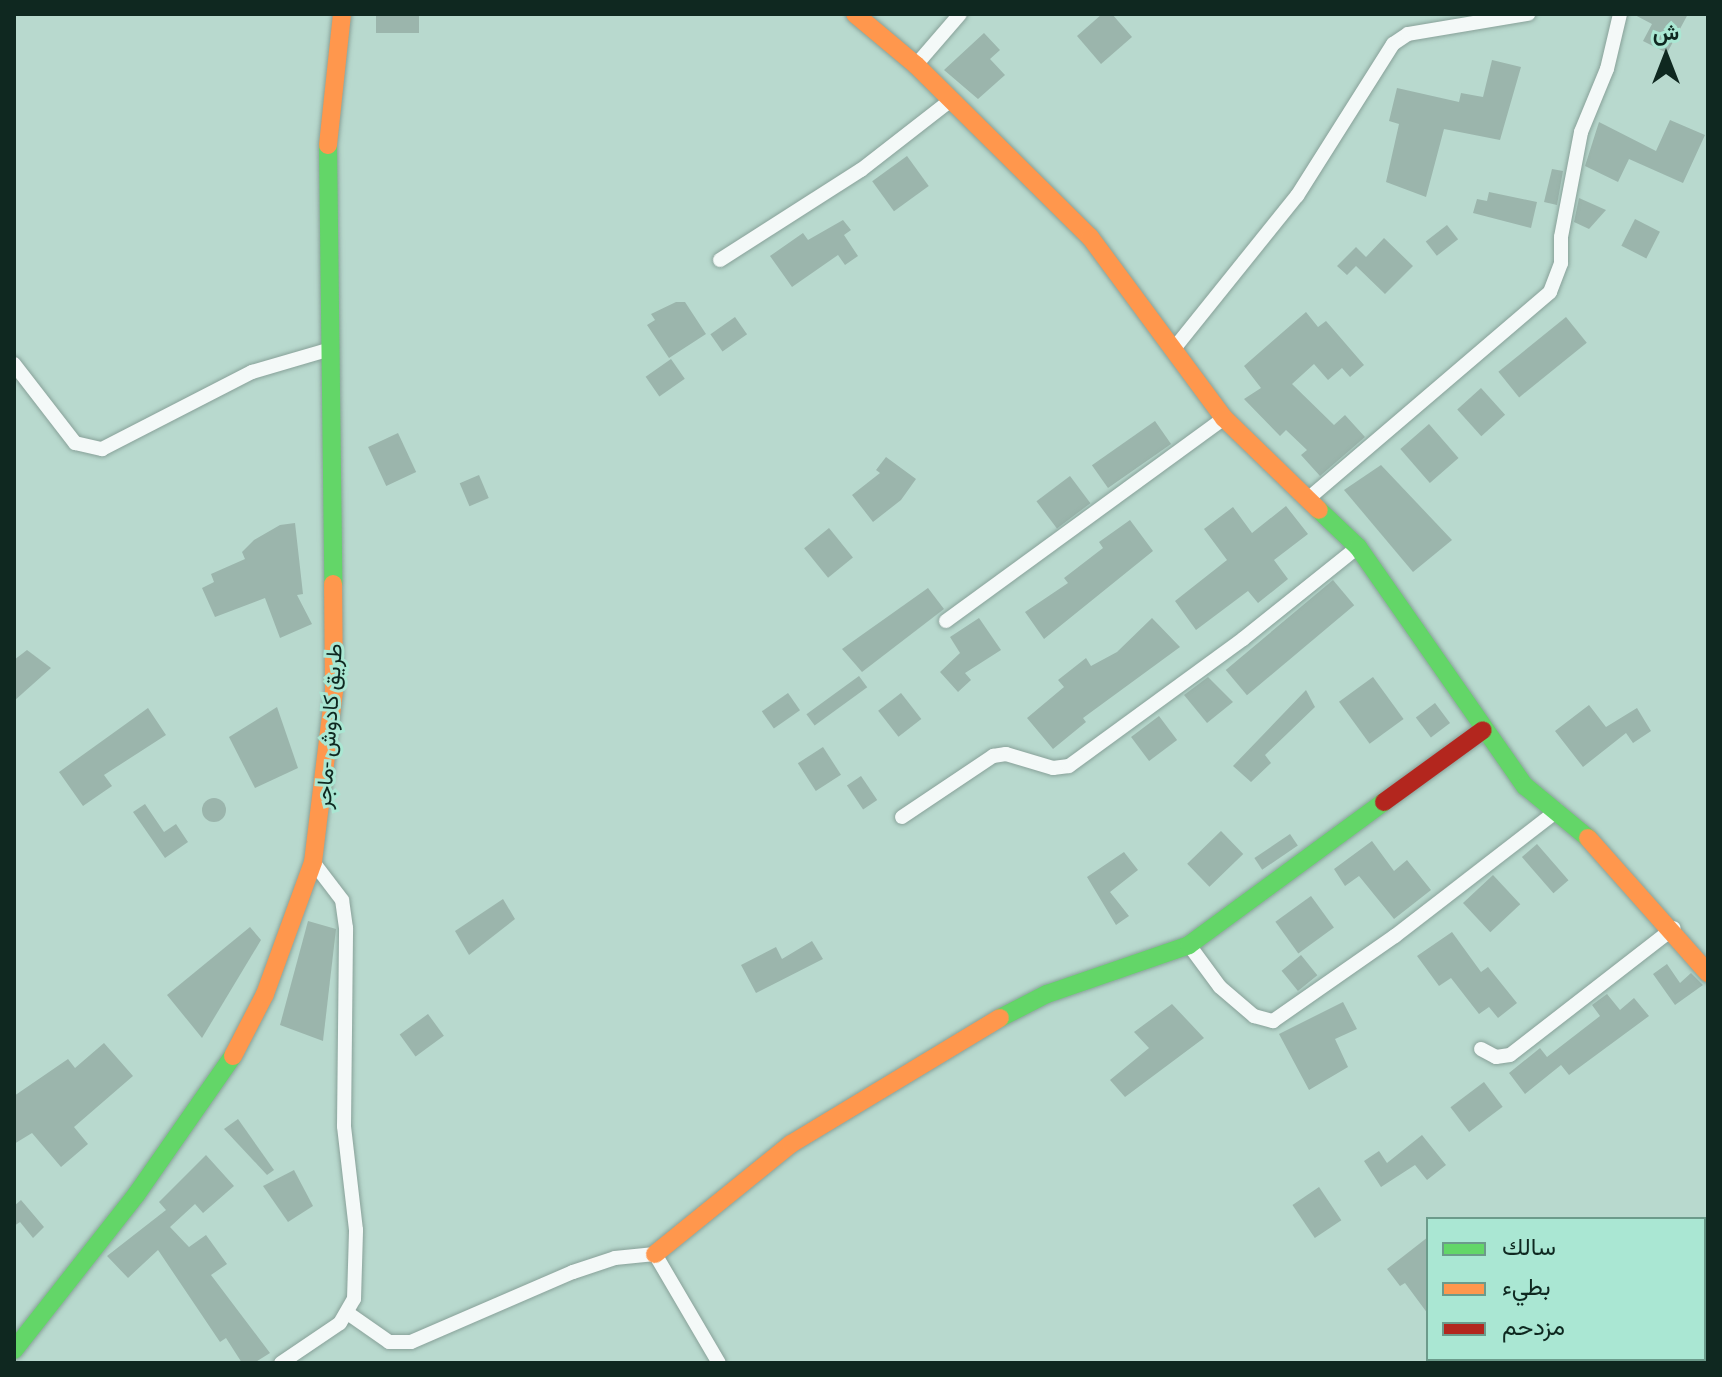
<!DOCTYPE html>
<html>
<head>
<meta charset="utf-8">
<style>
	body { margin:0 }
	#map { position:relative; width:1722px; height:1377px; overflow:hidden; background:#b8d9ce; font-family:Ubuntu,Vazirmatn,sans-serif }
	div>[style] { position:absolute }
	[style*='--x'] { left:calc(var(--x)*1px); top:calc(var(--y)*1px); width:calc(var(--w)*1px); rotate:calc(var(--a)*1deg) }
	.building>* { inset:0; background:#9bb5ac; transform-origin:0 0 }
	.round { border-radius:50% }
	.roads { filter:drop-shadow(0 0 2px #88a199) drop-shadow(0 0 2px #88a199) }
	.street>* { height:14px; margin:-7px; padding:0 7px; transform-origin:7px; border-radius:7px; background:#f4f9f8 }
	.fast>* { height:18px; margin:-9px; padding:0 9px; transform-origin:9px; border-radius:9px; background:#63d668 }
	.slow>* { height:18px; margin:-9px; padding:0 9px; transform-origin:9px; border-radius:9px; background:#ff974d }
	.jam>* { height:18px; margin:-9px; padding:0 9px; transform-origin:9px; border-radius:9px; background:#b3261e }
	span { translate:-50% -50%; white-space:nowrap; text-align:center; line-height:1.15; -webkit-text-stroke:6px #aae7d3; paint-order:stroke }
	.street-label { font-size:22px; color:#0f2820 }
	.frame { position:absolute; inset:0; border:16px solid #0f2820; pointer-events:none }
	.legend { position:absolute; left:1426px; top:1217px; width:280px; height:144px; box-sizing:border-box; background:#aae7d3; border:2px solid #6c9b8b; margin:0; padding:10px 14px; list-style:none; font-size:24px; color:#0f2820 }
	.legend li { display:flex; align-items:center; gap:16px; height:40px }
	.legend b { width:40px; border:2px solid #6c9b8b }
	.north { position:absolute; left:1626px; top:16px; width:80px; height:80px; -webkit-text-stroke:6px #aae7d3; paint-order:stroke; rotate:0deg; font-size:22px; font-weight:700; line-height:32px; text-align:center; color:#0f2820 }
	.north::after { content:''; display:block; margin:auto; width:28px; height:36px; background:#0f2820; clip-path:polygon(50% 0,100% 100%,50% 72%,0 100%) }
</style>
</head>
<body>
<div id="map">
	<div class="building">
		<i style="left:376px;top:14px;width:43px;height:19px"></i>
		<i style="clip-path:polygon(1102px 14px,1112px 14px,1132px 37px,1101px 64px,1077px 36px)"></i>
		<i style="clip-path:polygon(1633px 14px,1688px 14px,1667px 53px,1643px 41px,1652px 24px)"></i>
		<i style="clip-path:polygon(984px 33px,1000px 50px,990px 59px,1005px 75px,978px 99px,944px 70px)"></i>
		<i style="clip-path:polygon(1492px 60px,1521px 67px,1500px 140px,1444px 129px,1426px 197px,1386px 182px,1399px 124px,1389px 121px,1397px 88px,1459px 102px,1461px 93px,1483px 97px)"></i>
		<i style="clip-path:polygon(1670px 120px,1705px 135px,1683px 183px,1629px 159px,1618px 182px,1585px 166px,1599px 122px,1656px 151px)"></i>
		<i style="left:907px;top:156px;width:37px;height:43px;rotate:54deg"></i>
		<i style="clip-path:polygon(1552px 169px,1563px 171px,1557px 205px,1544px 202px)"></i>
		<i style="clip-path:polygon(1489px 192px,1537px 202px,1531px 228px,1473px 213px,1477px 199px,1487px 201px)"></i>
		<i style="clip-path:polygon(1579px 198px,1606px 210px,1589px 229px,1574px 222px)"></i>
		<i style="left:1635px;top:219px;width:28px;height:30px;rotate:27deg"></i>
		<i style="clip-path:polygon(843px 220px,851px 230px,844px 235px,858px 256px,845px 265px,838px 255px,792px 287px,770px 256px,803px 233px,808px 240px)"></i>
		<i style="left:1447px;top:225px;width:18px;height:27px;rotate:52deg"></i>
		<i style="clip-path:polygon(1384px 238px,1413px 266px,1385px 294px,1356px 266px,1347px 275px,1337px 266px,1356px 247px,1366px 257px)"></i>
		<i style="clip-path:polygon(676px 302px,685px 302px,706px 334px,669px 358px,647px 325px,655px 320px,651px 314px)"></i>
		<i style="clip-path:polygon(1306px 312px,1318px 327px,1326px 321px,1364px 365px,1350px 377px,1342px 368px,1328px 380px,1314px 364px,1292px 384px,1334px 425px,1345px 415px,1365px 437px,1320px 476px,1301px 455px,1307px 450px,1286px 430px,1280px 436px,1244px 399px,1261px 388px,1244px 366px)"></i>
		<i style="left:735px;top:317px;width:21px;height:30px;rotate:55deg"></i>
		<i style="left:1566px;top:317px;width:33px;height:87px;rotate:51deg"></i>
		<i style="left:671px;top:359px;width:24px;height:31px;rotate:55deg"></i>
		<i style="left:1481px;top:388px;width:36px;height:32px;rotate:48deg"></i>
		<i style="left:1155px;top:421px;width:28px;height:77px;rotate:55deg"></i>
		<i style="left:1429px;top:424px;width:45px;height:38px;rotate:49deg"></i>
		<i style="left:398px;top:433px;width:43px;height:33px;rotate:65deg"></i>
		<i style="clip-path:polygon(886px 457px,916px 479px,901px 500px,873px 522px,852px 495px,880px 473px,876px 470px)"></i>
		<i style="clip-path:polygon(1381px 465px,1452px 540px,1413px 572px,1344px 490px)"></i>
		<i style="left:479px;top:475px;width:25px;height:21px;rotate:67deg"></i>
		<i style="left:1070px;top:476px;width:34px;height:42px;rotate:53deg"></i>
		<i style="clip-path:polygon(1286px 506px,1308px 534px,1274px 560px,1288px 579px,1258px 603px,1248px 591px,1196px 630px,1175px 601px,1227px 560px,1204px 529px,1233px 507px,1252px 533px)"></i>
		<i style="clip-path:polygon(1130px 520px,1153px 551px,1044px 639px,1025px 612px,1068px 583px,1064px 578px,1103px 548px,1099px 542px)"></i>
		<i style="clip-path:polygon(295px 523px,303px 594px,297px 595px,312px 624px,280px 638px,265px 598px,215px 617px,202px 588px,214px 582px,211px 574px,245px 559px,242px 552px,254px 540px,280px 525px)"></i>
		<i style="left:829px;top:528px;width:38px;height:32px;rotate:51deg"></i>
		<i style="left:1333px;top:580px;width:33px;height:140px;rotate:50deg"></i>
		<i style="clip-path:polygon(928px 588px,944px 609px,862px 672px,842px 649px)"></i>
		<i style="clip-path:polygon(979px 618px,1001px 650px,965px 673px,971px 680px,958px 692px,940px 672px,960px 653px,950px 637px)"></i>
		<i style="clip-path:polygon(1152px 618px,1180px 647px,1083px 718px,1086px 722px,1053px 749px,1027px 718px,1064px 687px,1058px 680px,1086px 658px,1091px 666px,1117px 652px)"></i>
		<i style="clip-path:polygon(27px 650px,51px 668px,14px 701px,14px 660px)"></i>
		<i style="left:859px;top:676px;width:14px;height:65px;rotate:54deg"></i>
		<i style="clip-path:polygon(1208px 677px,1233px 702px,1207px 723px,1184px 695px)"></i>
		<i style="left:1373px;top:677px;width:52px;height:42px;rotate:54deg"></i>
		<i style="clip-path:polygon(1306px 690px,1315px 707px,1265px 755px,1271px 763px,1251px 782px,1233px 766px)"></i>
		<i style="left:788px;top:693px;width:21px;height:32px;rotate:55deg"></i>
		<i style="left:901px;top:693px;width:33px;height:29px;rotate:52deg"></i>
		<i style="left:1435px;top:703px;width:25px;height:24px;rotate:53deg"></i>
		<i style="clip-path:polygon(1589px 705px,1606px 727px,1637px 708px,1651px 731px,1633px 743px,1626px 733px,1583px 767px,1555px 731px)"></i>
		<i style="clip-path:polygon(277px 707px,298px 768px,255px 788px,229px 737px)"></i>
		<i style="clip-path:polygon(148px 708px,166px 735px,104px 775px,112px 786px,83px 806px,59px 772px)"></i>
		<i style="left:1159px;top:716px;width:30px;height:35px;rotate:53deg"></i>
		<i style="left:823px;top:747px;width:33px;height:30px;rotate:57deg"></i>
		<i style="left:861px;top:776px;width:29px;height:17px;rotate:56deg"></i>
		<i class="round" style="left:202px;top:798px;width:24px;height:24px"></i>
		<i style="clip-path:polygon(145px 804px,164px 832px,176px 824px,188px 842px,165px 858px,133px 812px)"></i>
		<i style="left:1221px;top:831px;width:32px;height:47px;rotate:46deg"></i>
		<i style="left:1290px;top:834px;width:14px;height:43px;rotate:56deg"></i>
		<i style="clip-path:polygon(1372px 841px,1394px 871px,1407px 860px,1431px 890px,1394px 919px,1359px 876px,1345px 886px,1334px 869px)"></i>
		<i style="left:1537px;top:844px;width:48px;height:20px;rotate:49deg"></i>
		<i style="clip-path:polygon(1124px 852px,1138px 870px,1110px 892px,1129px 916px,1116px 925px,1087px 877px)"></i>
		<i style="left:1493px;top:875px;width:40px;height:41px;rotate:47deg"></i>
		<i style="left:1311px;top:896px;width:39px;height:44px;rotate:54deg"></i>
		<i style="clip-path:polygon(503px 899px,515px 919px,469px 955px,455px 931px)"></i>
		<i style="clip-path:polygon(308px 921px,336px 929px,323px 1041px,280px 1025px)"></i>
		<i style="clip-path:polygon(250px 927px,261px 940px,202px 1038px,167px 995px)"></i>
		<i style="clip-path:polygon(1452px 932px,1481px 972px,1488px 967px,1517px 1003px,1498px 1018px,1489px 1007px,1479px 1014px,1451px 978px,1439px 986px,1417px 956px)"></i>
		<i style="clip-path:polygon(812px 941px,823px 959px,756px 993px,741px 965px,776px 947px,782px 959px)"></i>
		<i style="left:1301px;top:955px;width:26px;height:25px;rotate:51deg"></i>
		<i style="clip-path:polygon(1667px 964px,1680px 983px,1691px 973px,1703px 985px,1675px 1005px,1653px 974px)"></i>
		<i style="clip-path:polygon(1607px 994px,1620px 1010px,1634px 998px,1649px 1016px,1569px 1075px,1561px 1065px,1525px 1094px,1509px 1073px,1540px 1048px,1547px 1057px,1600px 1016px,1592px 1005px)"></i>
		<i style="clip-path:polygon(1343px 1002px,1357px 1029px,1335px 1039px,1348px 1067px,1309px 1090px,1279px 1034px)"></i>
		<i style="clip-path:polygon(1172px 1004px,1204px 1038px,1125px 1097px,1110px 1080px,1149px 1048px,1134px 1032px)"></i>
		<i style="left:428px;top:1014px;width:27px;height:35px;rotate:54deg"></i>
		<i style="clip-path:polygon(104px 1043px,133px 1076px,74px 1127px,88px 1144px,61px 1167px,32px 1133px,14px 1144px,14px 1096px,68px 1059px,75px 1068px)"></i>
		<i style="left:1484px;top:1082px;width:31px;height:42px;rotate:53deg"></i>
		<i style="clip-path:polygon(238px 1119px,274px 1170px,267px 1175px,224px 1129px)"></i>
		<i style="clip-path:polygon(1422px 1135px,1446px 1165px,1427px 1180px,1415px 1165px,1381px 1187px,1364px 1161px,1379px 1151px,1387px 1163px)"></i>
		<i style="clip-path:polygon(206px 1155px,234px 1186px,203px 1213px,195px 1204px,170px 1227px,189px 1247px,206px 1235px,227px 1264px,211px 1275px,270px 1353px,254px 1363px,242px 1363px,226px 1338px,220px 1342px,158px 1250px,128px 1278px,107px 1256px,166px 1210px,159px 1202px)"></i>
		<i style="clip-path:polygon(294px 1170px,313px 1206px,288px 1222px,263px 1186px)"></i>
		<i style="left:1319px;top:1187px;width:40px;height:32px;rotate:56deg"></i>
		<i style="clip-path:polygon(21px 1200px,44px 1227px,33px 1238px,20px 1222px,14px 1226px,14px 1206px)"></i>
		<i style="clip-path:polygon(1428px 1237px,1428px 1314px,1405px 1283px,1400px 1286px,1387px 1269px)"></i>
	</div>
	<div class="roads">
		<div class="street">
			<i style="--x:916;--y:65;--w:67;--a:-49.2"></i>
			<i style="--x:720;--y:260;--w:167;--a:-32.6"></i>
			<i style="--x:861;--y:170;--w:114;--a:-37.9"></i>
			<i style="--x:1173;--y:350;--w:198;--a:-51.2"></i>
			<i style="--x:1297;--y:196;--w:180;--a:-57.7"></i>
			<i style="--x:1393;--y:44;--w:18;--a:-34"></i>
			<i style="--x:1408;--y:34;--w:122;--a:-9.5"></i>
			<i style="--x:14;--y:364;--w:100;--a:52.3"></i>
			<i style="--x:75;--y:443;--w:28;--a:13"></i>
			<i style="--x:102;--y:449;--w:169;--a:-27.2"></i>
			<i style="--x:252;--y:372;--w:78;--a:-16.3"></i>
			<i style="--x:1309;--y:498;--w:317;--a:-40.5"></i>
			<i style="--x:1550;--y:292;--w:31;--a:-69"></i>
			<i style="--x:1561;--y:263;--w:26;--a:-90"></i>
			<i style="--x:1561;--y:237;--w:107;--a:-79.2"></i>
			<i style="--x:1581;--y:132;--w:68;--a:-67.6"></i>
			<i style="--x:1607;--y:69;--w:57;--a:-76.7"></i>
			<i style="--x:946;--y:621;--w:344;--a:-36.1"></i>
			<i style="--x:902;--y:817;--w:110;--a:-33.8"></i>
			<i style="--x:993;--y:756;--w:13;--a:-9"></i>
			<i style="--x:1006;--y:754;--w:49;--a:16.6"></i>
			<i style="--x:1053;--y:768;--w:16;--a:-7"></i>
			<i style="--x:1069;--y:766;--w:215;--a:-36.1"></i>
			<i style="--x:1243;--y:639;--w:147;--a:-38.7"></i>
			<i style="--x:1189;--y:945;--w:52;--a:53.6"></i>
			<i style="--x:1220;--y:987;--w:45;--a:40.5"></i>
			<i style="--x:1254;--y:1016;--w:20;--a:15"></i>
			<i style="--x:1273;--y:1021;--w:149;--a:-34.9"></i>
			<i style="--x:1395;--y:936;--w:205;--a:-37.7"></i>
			<i style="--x:1481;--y:1049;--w:17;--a:28"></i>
			<i style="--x:1496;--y:1057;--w:14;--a:-8"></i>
			<i style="--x:1510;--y:1055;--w:207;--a:-37.8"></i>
			<i style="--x:1704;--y:1233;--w:6;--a:-45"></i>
			<i style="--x:349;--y:1314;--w:49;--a:35"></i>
			<i style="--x:389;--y:1342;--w:22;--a:0"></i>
			<i style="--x:411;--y:1342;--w:176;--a:-23.4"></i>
			<i style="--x:573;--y:1272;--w:44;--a:-18.4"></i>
			<i style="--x:615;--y:1258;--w:40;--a:-5.7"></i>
			<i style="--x:655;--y:1254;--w:126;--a:59.6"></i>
			<i style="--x:281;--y:1363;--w:71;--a:-34.1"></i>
			<i style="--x:340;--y:1323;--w:28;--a:-60"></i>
			<i style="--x:354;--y:1299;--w:69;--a:-88.3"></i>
			<i style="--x:356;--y:1230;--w:105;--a:-96.6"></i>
			<i style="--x:344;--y:1126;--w:198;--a:-89.4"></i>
			<i style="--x:346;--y:928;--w:28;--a:-98"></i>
			<i style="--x:342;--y:900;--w:48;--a:-127.3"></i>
			<i style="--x:1573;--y:1363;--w:6;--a:-45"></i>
		</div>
		<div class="fast">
			<i style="--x:328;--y:145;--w:439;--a:89.3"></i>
			<i style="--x:1319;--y:510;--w:54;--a:43.5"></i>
			<i style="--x:1358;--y:547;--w:292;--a:55.1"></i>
			<i style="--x:1525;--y:786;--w:82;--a:39.5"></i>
			<i style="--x:1000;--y:1018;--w:53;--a:-27.1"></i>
			<i style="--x:1047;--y:994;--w:150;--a:-19"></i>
			<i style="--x:1189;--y:945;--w:242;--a:-36.3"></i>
			<i style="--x:14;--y:1350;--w:197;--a:-51.8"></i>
			<i style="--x:136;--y:1195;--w:169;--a:-55.1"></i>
		</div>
		<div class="slow">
			<i style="--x:855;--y:14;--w:80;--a:39.9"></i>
			<i style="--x:916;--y:65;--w:245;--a:44.7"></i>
			<i style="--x:1090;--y:237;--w:225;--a:53.5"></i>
			<i style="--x:1224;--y:418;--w:132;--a:44.1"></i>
			<i style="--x:328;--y:145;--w:132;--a:-83.9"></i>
			<i style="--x:1588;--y:838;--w:181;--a:48.4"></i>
			<i style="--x:233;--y:1056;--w:70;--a:-62.7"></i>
			<i style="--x:265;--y:994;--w:140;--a:-70"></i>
			<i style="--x:313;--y:862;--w:172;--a:-83"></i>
			<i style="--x:334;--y:691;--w:107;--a:-90.5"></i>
			<i style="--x:655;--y:1254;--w:175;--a:-39"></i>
			<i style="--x:791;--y:1144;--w:244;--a:-31.1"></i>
		</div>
		<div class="jam">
			<i style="--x:1384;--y:802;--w:122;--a:-36"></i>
		</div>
	</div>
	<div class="street-label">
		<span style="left:328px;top:726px;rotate:-86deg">طريق كادوش -ماجر</span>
	</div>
	<div class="frame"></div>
	<ul class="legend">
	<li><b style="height:10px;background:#63d668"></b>سالك</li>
	<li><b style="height:10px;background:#ff974d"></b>بطيء</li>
	<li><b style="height:10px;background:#b3261e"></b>مزدحم</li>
	</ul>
	<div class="north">ش</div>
</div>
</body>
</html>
